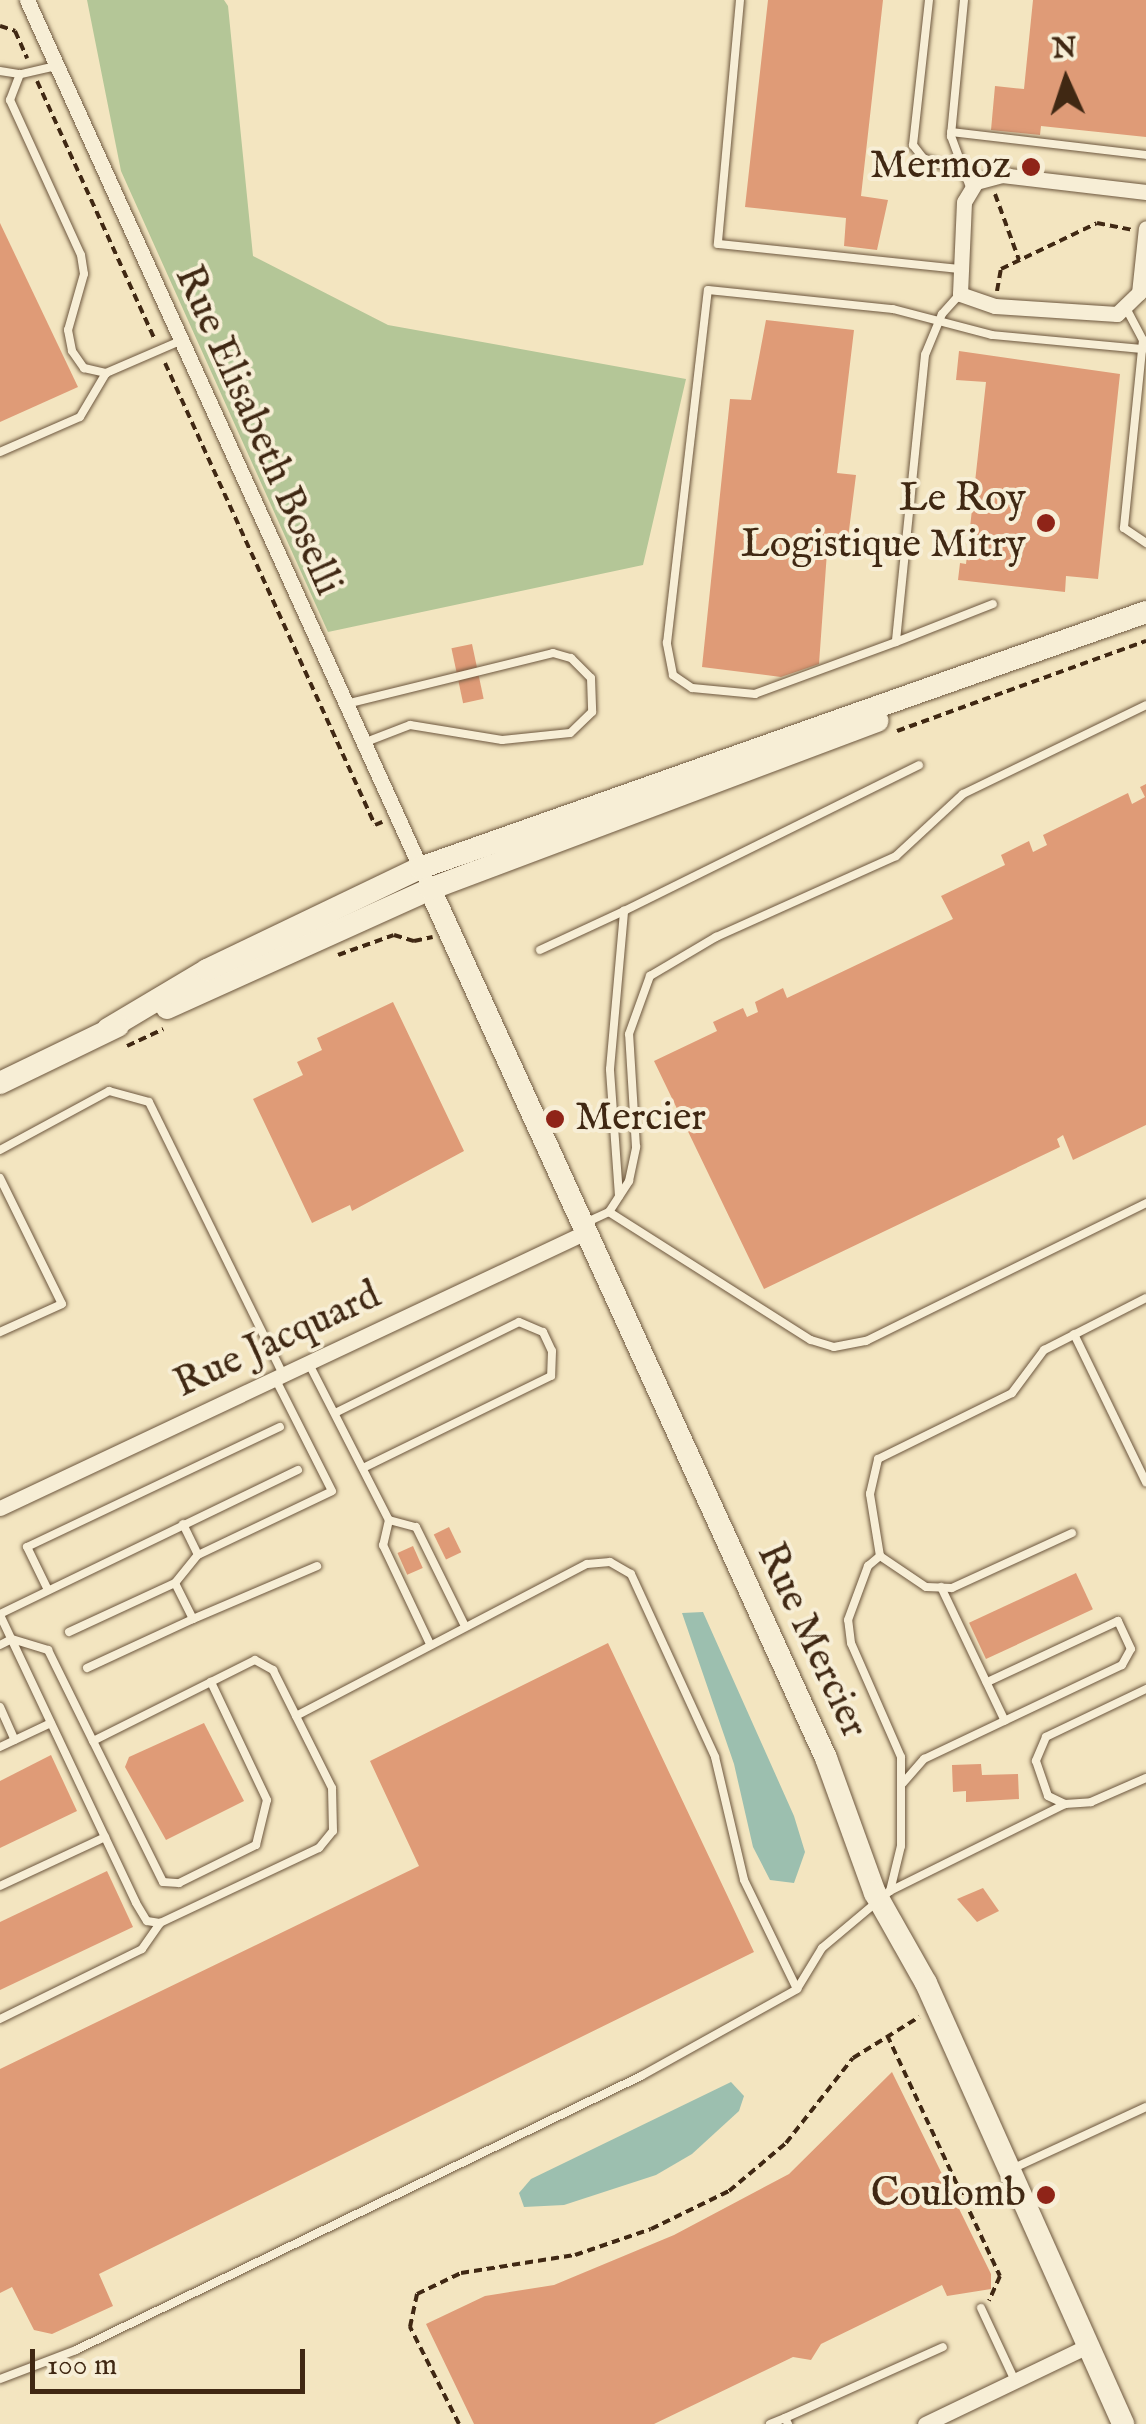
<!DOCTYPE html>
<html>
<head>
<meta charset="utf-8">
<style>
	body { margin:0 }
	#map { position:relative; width:1146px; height:2424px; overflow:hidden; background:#f3e5c0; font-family:"IM FELL English",serif }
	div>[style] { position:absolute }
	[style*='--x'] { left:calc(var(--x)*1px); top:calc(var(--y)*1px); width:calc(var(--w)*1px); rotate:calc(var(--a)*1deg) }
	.green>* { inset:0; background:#b4c697 }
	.water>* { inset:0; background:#9cbfaf }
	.building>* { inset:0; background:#df9b77; transform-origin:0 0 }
	.path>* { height:4px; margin-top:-2px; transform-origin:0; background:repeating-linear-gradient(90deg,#402813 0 8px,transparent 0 13px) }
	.roads { filter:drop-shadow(0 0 2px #6d573e) drop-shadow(0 0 2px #6d573e) }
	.lane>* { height:8px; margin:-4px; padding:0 4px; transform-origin:4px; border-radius:4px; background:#f7eed6 }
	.street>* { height:15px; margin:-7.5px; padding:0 7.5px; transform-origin:7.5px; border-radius:7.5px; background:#f7eed6 }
	.secondary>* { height:22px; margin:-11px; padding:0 11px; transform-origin:11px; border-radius:11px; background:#f7eed6 }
	.dots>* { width:28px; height:28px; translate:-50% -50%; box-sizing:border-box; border:5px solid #f7eed6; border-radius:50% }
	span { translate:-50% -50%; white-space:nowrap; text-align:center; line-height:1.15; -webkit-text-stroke:8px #f7eed6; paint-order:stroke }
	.poi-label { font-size:40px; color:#402813 }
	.right { translate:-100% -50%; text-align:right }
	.left { translate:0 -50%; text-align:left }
	.street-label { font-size:40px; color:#402813 }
	.north { position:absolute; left:1016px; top:30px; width:100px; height:100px; -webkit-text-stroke:8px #f7eed6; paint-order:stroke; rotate:357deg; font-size:28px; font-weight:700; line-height:40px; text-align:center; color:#402813 }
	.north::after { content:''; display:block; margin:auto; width:35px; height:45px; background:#402813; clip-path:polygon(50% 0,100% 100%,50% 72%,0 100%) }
	.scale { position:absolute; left:30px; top:2349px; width:275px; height:45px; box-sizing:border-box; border:5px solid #402813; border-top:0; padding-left:12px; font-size:30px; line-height:35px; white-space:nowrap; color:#402813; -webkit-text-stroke:8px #f7eed6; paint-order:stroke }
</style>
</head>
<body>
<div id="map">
	<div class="green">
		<i style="clip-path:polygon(87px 0,224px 0,228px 6px,253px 256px,388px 325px,686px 379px,643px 565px,328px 632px,121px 171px)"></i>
	</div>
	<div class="water">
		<i style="clip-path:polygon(703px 1612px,794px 1816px,805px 1852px,794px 1883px,770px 1880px,753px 1847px,734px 1764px,682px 1613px)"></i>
		<i style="clip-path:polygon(731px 2082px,744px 2096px,739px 2111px,692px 2154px,656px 2175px,564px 2205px,524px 2207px,519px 2193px,531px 2179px)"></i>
	</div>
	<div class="building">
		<i style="clip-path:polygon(768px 0,883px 0,861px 196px,888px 200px,877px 250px,844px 246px,846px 218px,745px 207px)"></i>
		<i style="clip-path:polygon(1033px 0,1146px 0,1146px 137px,1041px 126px,1040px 135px,991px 130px,995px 86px,1024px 89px)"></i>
		<i style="clip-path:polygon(0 223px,78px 387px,0 422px)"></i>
		<i style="clip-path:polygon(766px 320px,854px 330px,837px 473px,856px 475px,846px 554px,827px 552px,819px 664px,781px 677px,702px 667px,730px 399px,751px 400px)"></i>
		<i style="clip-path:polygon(959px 351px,1120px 374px,1098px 579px,1066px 576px,1065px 592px,958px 580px,960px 563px,966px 564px,986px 382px,956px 380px)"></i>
		<i style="left:472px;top:644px;width:56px;height:21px;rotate:78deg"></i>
		<i style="clip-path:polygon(1146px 784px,1146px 1125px,1073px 1160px,1063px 1135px,1057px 1139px,1060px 1147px,764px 1289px,654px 1061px,717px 1031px,713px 1022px,743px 1008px,747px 1017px,758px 1012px,755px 1002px,783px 988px,787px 998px,953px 919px,941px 896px,1005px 865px,1001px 855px,1029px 841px,1033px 852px,1047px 845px,1043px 835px,1128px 793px,1132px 804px,1145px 797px,1140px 787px)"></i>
		<i style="clip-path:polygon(393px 1002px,464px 1151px,352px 1211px,350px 1205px,312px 1223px,253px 1099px,303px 1075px,297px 1062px,322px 1050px,317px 1038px)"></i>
		<i style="left:449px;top:1527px;width:28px;height:17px;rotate:64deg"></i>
		<i style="left:413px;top:1546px;width:24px;height:17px;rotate:66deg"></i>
		<i style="left:1076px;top:1573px;width:40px;height:118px;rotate:65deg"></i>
		<i style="clip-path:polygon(608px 1643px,754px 1952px,99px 2274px,113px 2306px,52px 2334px,34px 2330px,12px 2287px,0 2293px,0 2069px,419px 1866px,370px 1761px)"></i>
		<i style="clip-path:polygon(204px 1723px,244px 1801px,166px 1840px,125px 1767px,129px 1757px)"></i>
		<i style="clip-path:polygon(51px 1755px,77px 1811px,0 1848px,0 1781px)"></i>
		<i style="clip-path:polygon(981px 1764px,982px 1775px,1018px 1774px,1019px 1799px,966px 1802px,966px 1791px,953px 1792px,952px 1765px)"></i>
		<i style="clip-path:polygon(107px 1871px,133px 1927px,0 1990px,0 1922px)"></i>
		<i style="clip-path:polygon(983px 1888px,999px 1911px,977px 1922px,957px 1899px)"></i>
		<i style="clip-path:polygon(892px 2072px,991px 2274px,991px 2289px,947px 2296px,942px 2285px,821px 2344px,811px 2360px,793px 2357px,654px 2424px,474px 2424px,426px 2324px,485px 2296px,554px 2285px,674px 2235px,789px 2174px)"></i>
	</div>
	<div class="path">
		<i style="--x:0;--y:26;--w:16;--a:18"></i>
		<i style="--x:15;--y:31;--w:30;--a:66"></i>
		<i style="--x:37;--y:81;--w:285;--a:65.5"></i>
		<i style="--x:995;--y:194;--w:70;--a:70"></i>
		<i style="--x:997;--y:291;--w:22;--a:-80"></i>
		<i style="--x:1001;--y:269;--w:106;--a:-25.6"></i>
		<i style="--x:1097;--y:223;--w:36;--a:11"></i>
		<i style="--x:165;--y:363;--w:507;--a:65.56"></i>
		<i style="--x:375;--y:825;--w:8;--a:-23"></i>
		<i style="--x:897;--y:731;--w:265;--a:-19.9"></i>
		<i style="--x:338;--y:955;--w:59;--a:-19.7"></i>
		<i style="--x:394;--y:935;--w:21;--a:17"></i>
		<i style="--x:414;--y:941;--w:19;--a:-12"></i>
		<i style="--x:127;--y:1046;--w:40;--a:-25"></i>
		<i style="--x:887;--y:2035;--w:266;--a:64.9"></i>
		<i style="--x:1000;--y:2276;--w:27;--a:114"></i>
		<i style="--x:459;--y:2424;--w:109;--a:-116.8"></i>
		<i style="--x:410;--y:2327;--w:34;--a:-78"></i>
		<i style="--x:417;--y:2294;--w:49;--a:-25.5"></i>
		<i style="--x:461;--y:2273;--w:115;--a:-9"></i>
		<i style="--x:575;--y:2255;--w:80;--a:-18.9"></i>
		<i style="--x:651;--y:2229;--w:87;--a:-26"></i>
		<i style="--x:729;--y:2191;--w:75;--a:-40.1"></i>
		<i style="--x:786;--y:2143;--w:108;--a:-51.8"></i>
		<i style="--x:853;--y:2058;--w:78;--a:-31.8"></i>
	</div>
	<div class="roads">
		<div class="lane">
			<i style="--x:740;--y:0;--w:245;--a:95.2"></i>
			<i style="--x:718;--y:244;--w:241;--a:5.9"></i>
			<i style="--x:929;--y:0;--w:146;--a:96.3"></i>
			<i style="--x:913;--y:145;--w:16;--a:52"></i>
			<i style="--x:923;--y:158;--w:40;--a:20.2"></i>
			<i style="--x:964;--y:0;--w:137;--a:95.5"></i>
			<i style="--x:951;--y:136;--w:54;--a:69.6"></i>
			<i style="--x:56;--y:66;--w:37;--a:167"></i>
			<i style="--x:20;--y:74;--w:28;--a:111"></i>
			<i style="--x:10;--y:100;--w:170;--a:65.4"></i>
			<i style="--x:81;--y:255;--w:19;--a:81"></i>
			<i style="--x:84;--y:274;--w:58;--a:105.9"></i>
			<i style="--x:68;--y:330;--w:21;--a:79"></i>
			<i style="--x:72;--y:351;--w:21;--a:55"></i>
			<i style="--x:84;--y:368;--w:23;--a:13"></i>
			<i style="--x:106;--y:373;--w:81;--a:-23.4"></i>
			<i style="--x:0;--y:71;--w:20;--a:9"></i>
			<i style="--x:951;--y:132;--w:196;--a:6.7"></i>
			<i style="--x:960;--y:294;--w:27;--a:132"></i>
			<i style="--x:942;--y:314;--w:44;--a:112.5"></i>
			<i style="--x:925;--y:355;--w:288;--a:95.8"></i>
			<i style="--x:896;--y:642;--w:104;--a:-21.4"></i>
			<i style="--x:1127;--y:310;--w:34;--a:62"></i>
			<i style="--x:1143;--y:340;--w:189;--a:95.8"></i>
			<i style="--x:1124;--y:528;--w:27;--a:34"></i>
			<i style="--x:0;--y:452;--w:87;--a:-23.6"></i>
			<i style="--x:80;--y:417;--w:51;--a:-59.4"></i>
			<i style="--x:896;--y:642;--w:150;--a:159.8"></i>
			<i style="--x:755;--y:694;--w:63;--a:-174.6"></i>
			<i style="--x:692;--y:688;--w:23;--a:-146"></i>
			<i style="--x:673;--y:675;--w:33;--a:-101"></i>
			<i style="--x:667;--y:643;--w:355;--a:-83.4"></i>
			<i style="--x:708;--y:290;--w:186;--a:5.9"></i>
			<i style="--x:893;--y:309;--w:102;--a:14.7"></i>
			<i style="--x:992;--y:335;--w:152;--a:5.3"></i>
			<i style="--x:346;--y:704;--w:213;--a:-13.8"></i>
			<i style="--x:553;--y:653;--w:19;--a:16"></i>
			<i style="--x:571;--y:658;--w:28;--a:45"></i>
			<i style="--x:591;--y:678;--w:34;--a:88"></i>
			<i style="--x:592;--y:712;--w:30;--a:136"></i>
			<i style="--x:570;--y:733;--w:68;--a:174.1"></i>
			<i style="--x:502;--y:740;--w:93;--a:-170.7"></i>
			<i style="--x:410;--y:725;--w:50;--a:159"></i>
			<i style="--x:540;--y:950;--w:93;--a:-24.9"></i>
			<i style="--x:0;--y:1150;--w:124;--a:-28.4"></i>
			<i style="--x:109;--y:1091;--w:41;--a:15.4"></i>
			<i style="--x:149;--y:1102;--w:303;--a:63.8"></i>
			<i style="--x:0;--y:1178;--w:140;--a:63.8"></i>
			<i style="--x:62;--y:1304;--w:68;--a:155.7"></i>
			<i style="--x:619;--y:1196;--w:127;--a:-94.1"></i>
			<i style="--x:610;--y:1069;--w:159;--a:-84.9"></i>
			<i style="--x:624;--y:911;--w:329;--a:-26.3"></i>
			<i style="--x:609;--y:1212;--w:239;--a:32.4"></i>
			<i style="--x:811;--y:1340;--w:24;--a:17"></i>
			<i style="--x:834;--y:1347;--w:33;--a:-11"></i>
			<i style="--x:866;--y:1341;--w:312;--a:-26.2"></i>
			<i style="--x:585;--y:1223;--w:26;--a:-25"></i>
			<i style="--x:609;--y:1212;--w:37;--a:-57"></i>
			<i style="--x:629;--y:1181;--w:35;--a:-78"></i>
			<i style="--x:636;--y:1147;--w:113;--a:-93.5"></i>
			<i style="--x:629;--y:1034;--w:62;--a:-70.1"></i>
			<i style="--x:650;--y:976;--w:77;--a:-30.6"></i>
			<i style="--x:716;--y:937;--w:197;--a:-24.2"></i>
			<i style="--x:896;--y:856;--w:91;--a:-42.8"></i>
			<i style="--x:963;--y:794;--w:203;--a:-25.9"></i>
			<i style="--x:1074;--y:1334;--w:165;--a:64.1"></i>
			<i style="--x:309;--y:1364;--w:175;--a:62.9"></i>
			<i style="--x:389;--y:1520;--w:26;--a:103"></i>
			<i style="--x:383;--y:1545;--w:110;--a:64.6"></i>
			<i style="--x:335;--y:1413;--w:205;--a:-26.3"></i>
			<i style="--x:519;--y:1322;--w:26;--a:23"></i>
			<i style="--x:543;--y:1332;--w:21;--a:65"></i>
			<i style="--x:552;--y:1351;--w:25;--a:92"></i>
			<i style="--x:551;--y:1376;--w:209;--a:153.9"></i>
			<i style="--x:389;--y:1520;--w:28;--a:15"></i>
			<i style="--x:416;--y:1527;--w:110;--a:63.7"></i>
			<i style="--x:183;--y:1524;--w:34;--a:64"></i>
			<i style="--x:880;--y:1556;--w:63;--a:-99.2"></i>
			<i style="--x:870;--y:1494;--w:36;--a:-77"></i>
			<i style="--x:878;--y:1459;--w:149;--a:-26.2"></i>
			<i style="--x:1012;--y:1393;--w:54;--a:-53.3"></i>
			<i style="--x:1044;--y:1350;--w:114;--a:-27"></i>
			<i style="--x:941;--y:1587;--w:148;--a:64.5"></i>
			<i style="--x:48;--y:1590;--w:48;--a:-116"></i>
			<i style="--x:27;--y:1547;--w:280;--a:-25.4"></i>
			<i style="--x:0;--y:1614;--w:331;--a:-25.8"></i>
			<i style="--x:0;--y:1615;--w:318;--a:64.7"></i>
			<i style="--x:136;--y:1903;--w:21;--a:59"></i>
			<i style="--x:147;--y:1921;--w:13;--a:9"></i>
			<i style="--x:160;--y:1923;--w:176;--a:-25.3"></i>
			<i style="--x:319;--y:1848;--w:22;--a:-51"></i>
			<i style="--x:333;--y:1831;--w:43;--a:-91.3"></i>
			<i style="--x:332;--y:1788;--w:80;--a:-116.6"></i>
			<i style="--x:296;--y:1716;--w:328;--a:-27.6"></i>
			<i style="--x:587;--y:1564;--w:23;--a:-5"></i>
			<i style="--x:610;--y:1562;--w:24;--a:30"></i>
			<i style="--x:631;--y:1574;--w:201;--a:65.3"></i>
			<i style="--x:715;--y:1757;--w:126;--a:76.7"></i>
			<i style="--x:744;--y:1880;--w:121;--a:64.1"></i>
			<i style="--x:193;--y:1619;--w:135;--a:-23.1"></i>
			<i style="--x:69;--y:1632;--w:117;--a:-24.8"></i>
			<i style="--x:175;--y:1583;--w:36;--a:-51"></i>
			<i style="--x:198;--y:1555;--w:148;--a:-25.5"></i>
			<i style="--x:332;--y:1491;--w:127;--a:-116.8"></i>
			<i style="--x:0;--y:1645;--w:13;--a:-27"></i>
			<i style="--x:12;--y:1639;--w:38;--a:17"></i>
			<i style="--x:48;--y:1650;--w:102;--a:63.7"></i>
			<i style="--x:93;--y:1741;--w:181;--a:-26.6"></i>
			<i style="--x:255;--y:1660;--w:21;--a:29"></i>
			<i style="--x:273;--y:1670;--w:51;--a:63.4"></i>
			<i style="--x:87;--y:1668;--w:117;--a:-24.8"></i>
			<i style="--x:193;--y:1619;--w:40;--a:-116.6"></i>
			<i style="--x:1146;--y:1689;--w:111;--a:154.4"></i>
			<i style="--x:1046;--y:1737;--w:26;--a:113"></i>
			<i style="--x:1036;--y:1761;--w:37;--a:71"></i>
			<i style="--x:1048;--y:1796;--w:19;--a:25"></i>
			<i style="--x:1065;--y:1804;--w:26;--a:-4"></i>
			<i style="--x:1091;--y:1802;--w:60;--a:-23.6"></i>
			<i style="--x:0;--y:1707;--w:36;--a:66"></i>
			<i style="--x:93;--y:1741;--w:157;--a:63.6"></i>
			<i style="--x:163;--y:1882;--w:16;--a:4"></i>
			<i style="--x:179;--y:1883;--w:86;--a:-26.3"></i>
			<i style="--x:256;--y:1845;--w:46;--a:-76.3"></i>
			<i style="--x:267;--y:1800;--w:131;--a:-115.4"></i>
			<i style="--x:0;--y:1747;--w:56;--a:-25.2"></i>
			<i style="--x:903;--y:1783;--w:32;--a:-49"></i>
			<i style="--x:924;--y:1759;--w:219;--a:-25.4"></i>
			<i style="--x:1122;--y:1665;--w:18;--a:-61"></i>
			<i style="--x:1131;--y:1649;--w:31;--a:-115"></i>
			<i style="--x:1118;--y:1621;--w:145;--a:155"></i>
			<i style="--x:0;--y:1886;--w:116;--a:-25"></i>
			<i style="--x:890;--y:1891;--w:195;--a:-26.4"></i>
			<i style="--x:0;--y:2019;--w:158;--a:-26.2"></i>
			<i style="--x:142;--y:1949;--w:32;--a:-55"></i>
			<i style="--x:1014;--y:2168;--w:145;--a:-24.8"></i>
			<i style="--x:981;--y:2308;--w:81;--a:65"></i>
			<i style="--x:0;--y:2379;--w:81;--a:-20.9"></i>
			<i style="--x:76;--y:2350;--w:628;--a:-25.87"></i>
			<i style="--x:641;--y:2076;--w:179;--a:-29.1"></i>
			<i style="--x:797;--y:1989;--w:48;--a:-58.6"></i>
			<i style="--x:822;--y:1948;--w:89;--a:-40"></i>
			<i style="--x:890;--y:1891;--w:46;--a:-76.3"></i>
			<i style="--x:901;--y:1846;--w:89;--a:-90"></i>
			<i style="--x:901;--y:1757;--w:124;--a:-113.7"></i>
			<i style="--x:851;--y:1643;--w:23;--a:-97"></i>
			<i style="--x:848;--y:1620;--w:58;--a:-69.7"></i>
			<i style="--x:868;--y:1566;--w:16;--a:-40"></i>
			<i style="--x:880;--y:1556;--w:55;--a:34"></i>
			<i style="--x:926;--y:1587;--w:26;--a:2"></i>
			<i style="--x:952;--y:1588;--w:132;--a:-24.6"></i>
			<i style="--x:785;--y:2418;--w:173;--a:-24.2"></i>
			<i style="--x:770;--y:2424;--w:16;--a:-22"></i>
			<i style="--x:785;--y:2418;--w:7;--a:63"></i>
		</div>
		<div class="street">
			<i style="--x:27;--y:0;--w:976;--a:65.61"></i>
			<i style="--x:1146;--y:192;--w:145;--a:-173.3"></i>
			<i style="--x:1002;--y:175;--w:27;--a:165"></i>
			<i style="--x:976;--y:182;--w:23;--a:121"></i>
			<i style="--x:964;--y:202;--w:92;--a:92.5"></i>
			<i style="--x:960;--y:294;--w:37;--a:19"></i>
			<i style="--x:995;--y:306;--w:122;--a:3.8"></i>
			<i style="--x:1117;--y:314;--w:30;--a:-44"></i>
			<i style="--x:1139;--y:293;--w:65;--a:-83.9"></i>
			<i style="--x:0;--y:1508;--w:646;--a:-25.22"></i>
			<i style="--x:925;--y:2424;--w:178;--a:-25.6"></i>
		</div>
		<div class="secondary">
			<i style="--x:430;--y:889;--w:955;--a:65.5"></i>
			<i style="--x:826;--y:1758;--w:144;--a:70.1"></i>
			<i style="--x:875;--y:1893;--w:103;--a:60.5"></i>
			<i style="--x:926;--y:1983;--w:483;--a:65.9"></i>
			<i style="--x:167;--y:1008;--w:289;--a:-24.3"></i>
			<i style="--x:430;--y:889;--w:478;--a:-20.6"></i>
			<i style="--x:108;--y:1029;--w:115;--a:-30.8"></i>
			<i style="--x:207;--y:970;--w:236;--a:-25.6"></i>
			<i style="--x:420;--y:868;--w:770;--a:-19.42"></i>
			<i style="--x:0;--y:1083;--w:131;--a:-25.8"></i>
		</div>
	</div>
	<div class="dots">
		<i style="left:1031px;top:167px;background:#8f2418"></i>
		<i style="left:1046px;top:523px;background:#8f2418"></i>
		<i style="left:555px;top:1119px;background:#8f2418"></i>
		<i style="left:1046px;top:2195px;background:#8f2418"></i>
	</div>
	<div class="poi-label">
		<span class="right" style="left:1011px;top:167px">Mermoz</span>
		<span class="right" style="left:1026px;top:523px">Le Roy<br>Logistique Mitry</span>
		<span class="left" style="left:575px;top:1119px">Mercier</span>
		<span class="right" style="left:1026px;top:2195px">Coulomb</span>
	</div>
	<div class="street-label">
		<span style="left:257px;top:431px;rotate:66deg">Rue Elisabeth Boselli</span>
		<span style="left:278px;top:1341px;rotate:-25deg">Rue Jacquard</span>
		<span style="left:811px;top:1641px;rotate:65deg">Rue Mercier</span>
	</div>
	<div class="north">N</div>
	<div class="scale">100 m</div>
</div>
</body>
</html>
